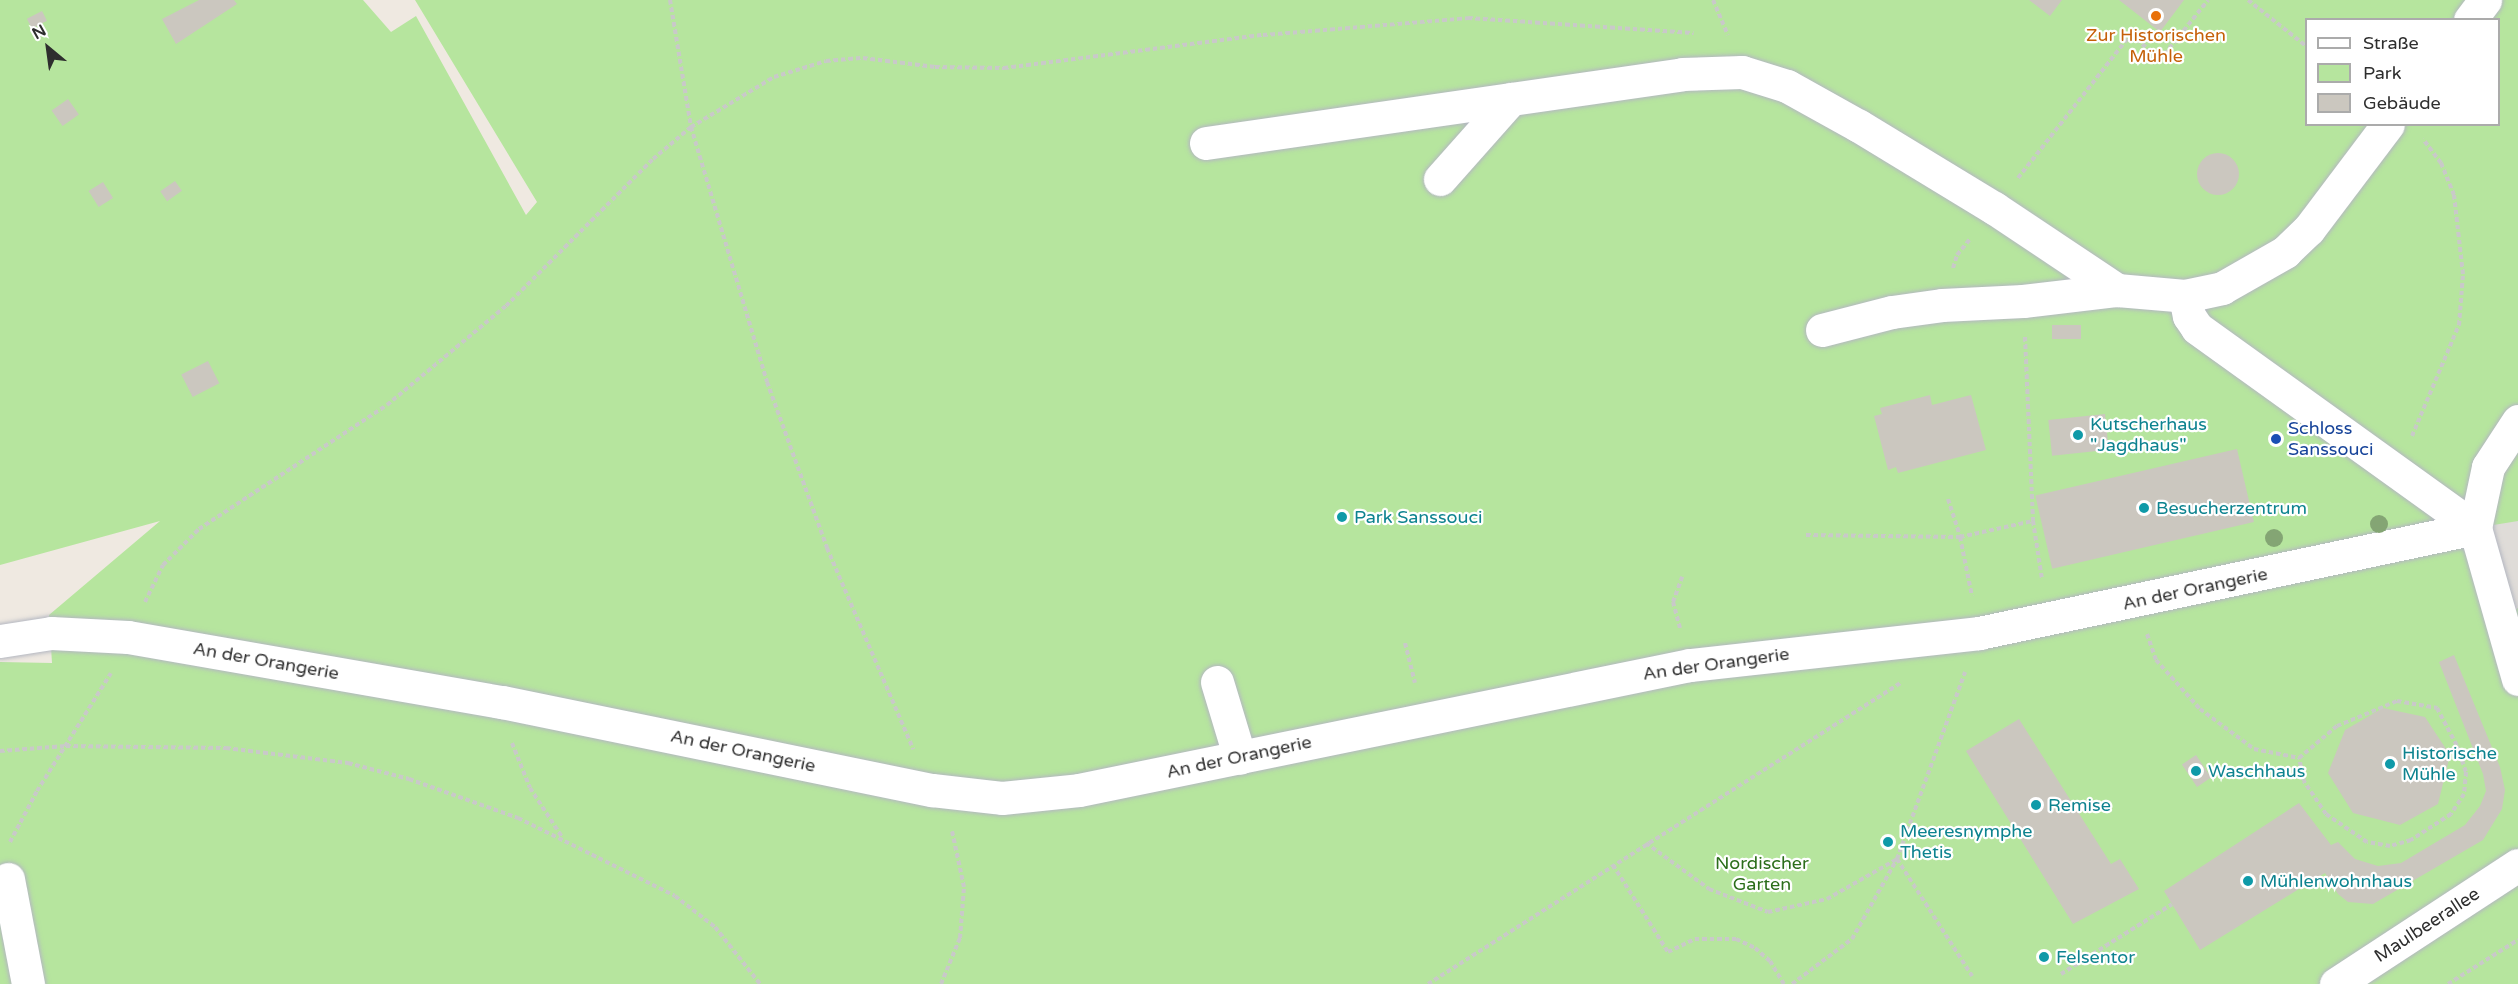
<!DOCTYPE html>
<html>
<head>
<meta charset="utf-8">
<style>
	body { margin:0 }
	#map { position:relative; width:2518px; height:984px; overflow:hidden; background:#efe9e1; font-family:"Varela Round",sans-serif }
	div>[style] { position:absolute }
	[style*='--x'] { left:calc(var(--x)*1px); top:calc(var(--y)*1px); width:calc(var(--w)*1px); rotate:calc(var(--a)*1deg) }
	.green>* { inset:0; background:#b6e59e }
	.plaza>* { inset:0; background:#dfdcd8 }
	.building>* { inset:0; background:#cbc7bf; transform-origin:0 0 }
	.round { border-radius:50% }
	.path>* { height:4px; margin-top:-2px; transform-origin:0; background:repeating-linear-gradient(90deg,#c9c9c9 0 4.5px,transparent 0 7.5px) }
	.roads { filter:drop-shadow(0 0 2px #b4b7c1) drop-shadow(0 0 2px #b4b7c1) }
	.minor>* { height:33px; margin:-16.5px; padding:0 16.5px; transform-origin:16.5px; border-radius:16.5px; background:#fff }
	.trees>* { width:18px; height:18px; margin:-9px; border-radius:50%; background:#84a574 }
	.dots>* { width:16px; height:16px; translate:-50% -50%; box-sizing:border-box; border:3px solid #fff; border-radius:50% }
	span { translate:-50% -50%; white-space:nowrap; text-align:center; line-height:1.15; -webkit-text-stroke:4.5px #fff; paint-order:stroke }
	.food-label { font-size:18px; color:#c56008 }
	.culture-label { font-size:18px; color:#0d838f }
	.left { translate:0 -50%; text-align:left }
	.transit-label { font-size:18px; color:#164399 }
	.street-label { font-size:18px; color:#2e2e2e }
	.park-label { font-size:18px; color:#2c6e1b }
	.legend { position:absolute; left:2305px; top:18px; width:195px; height:108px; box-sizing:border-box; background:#fff; border:2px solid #ababab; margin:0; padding:8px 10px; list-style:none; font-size:18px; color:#2e2e2e }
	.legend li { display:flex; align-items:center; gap:12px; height:30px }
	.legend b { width:30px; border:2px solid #ababab }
	.north { position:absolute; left:18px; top:18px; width:60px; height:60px; -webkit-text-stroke:4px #fff; paint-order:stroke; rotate:331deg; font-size:16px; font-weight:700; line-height:24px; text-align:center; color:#2e2e2e }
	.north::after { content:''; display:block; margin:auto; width:21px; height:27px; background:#2e2e2e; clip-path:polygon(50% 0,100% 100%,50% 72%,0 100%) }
</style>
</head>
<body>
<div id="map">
	<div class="green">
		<i style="clip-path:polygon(evenodd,0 0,363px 0,391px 32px,416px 16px,526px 215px,537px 202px,415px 0,2518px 0,2518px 984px,0 984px,0 662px,52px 663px,49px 615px,160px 521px,0 565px,0 0,2306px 20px,2498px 20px,2498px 124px,2306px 124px,2306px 20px)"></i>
	</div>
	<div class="plaza">
		<i style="clip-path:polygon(2518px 521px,2518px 608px,2499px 622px,2475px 528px)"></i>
	</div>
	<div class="building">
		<i style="clip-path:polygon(199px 0,234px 0,237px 4px,176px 44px,162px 19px)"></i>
		<i style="clip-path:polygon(2029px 0,2062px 0,2050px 16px)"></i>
		<i style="clip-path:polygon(2119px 0,2184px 0,2160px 32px)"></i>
		<i style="left:42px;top:11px;width:11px;height:17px;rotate:63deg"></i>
		<i style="left:68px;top:99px;width:19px;height:20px;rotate:55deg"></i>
		<i class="round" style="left:2197px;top:153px;width:42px;height:42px"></i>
		<i style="left:175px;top:181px;width:12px;height:18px;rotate:55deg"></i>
		<i style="left:103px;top:182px;width:19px;height:17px;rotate:58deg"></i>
		<i style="left:2081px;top:325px;width:14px;height:29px;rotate:90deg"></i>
		<i style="left:208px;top:361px;width:25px;height:30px;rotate:63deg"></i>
		<i style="clip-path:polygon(1930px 395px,1932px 405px,1971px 395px,1986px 450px,1898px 473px,1896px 467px,1888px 470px,1874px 416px,1882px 414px,1880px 408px)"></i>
		<i style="left:2105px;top:414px;width:36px;height:57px;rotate:84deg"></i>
		<i style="left:2237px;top:449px;width:75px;height:207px;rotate:77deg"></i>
		<i style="clip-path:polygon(2454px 655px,2500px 767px,2505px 790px,2502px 809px,2483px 840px,2373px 904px,2348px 902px,2338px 894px,2325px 873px,2200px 950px,2164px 891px,2299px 803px,2331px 845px,2338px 842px,2355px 859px,2378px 866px,2401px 863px,2465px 825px,2480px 806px,2486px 791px,2483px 774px,2439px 662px)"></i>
		<i style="clip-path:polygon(2383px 708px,2425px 717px,2450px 755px,2438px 804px,2400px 825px,2353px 813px,2328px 773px,2345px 730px)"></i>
		<i style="clip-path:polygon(2019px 719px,2111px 864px,2120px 859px,2139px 889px,2073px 924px,1966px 751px)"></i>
		<i style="left:2196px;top:755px;width:27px;height:17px;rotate:56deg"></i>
	</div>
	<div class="path">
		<i style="--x:670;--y:0;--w:129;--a:80.6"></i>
		<i style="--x:691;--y:127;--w:266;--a:73.4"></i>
		<i style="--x:767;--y:382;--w:177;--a:70.1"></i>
		<i style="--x:827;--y:548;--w:219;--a:66.8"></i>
		<i style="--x:1713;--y:0;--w:38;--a:67"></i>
		<i style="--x:2248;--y:0;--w:74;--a:38.4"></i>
		<i style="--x:2018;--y:178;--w:183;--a:-51.9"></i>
		<i style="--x:2131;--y:34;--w:39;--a:42"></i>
		<i style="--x:2160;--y:60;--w:77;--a:-51.3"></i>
		<i style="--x:1953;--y:268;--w:14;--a:-73"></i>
		<i style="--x:1957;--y:255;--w:21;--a:-51"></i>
		<i style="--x:2025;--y:337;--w:184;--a:87.5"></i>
		<i style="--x:2033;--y:521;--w:59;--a:81.2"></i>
		<i style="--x:2412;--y:436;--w:121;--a:-67.1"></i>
		<i style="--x:2459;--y:325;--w:51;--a:-85.5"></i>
		<i style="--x:2463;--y:274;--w:80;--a:-96.5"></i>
		<i style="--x:2454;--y:195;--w:35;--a:-112"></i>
		<i style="--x:2441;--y:163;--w:30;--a:-127"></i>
		<i style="--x:1948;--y:499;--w:40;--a:72"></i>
		<i style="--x:1960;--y:537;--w:75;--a:-12.4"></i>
		<i style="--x:1806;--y:535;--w:154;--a:0.7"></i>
		<i style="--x:1960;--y:537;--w:60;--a:78.5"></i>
		<i style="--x:145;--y:602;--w:41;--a:-64.1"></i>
		<i style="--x:163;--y:565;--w:51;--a:-45"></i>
		<i style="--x:199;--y:529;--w:225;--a:-33.4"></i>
		<i style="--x:387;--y:405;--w:155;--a:-39.8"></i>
		<i style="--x:506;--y:306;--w:208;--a:-45"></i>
		<i style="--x:653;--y:159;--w:50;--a:-40.1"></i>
		<i style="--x:691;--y:127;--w:97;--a:-31.1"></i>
		<i style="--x:774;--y:77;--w:54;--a:-17.1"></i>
		<i style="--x:826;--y:61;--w:37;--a:-5"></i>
		<i style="--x:863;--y:58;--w:73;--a:7.1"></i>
		<i style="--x:935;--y:67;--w:69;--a:0.8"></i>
		<i style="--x:1004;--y:68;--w:261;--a:-7.3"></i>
		<i style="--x:1263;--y:35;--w:206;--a:-4.7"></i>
		<i style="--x:1468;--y:18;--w:226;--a:3.8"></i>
		<i style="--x:1680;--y:628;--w:27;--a:-105"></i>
		<i style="--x:1673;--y:602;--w:27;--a:-70"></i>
		<i style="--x:2147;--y:634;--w:28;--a:71"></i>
		<i style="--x:2156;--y:660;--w:66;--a:48.1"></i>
		<i style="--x:2200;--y:709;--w:67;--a:36.5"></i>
		<i style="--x:2254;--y:749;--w:46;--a:11.3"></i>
		<i style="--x:1405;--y:643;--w:41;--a:76"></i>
		<i style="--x:2397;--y:701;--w:41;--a:9.9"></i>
		<i style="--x:2437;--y:708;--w:43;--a:62.2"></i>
		<i style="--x:2457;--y:746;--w:28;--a:71"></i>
		<i style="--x:2466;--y:772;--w:22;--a:95"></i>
		<i style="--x:2464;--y:794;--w:24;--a:123"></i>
		<i style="--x:2451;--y:814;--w:48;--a:147"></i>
		<i style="--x:2411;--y:840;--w:22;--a:164"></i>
		<i style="--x:2390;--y:846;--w:23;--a:-170"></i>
		<i style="--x:2367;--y:842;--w:50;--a:-145.7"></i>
		<i style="--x:2326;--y:814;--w:40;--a:-124"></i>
		<i style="--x:2304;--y:781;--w:24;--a:-102"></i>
		<i style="--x:2299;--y:758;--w:50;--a:-40.1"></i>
		<i style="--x:2337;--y:726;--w:65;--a:-22.6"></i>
		<i style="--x:512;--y:743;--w:48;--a:68.2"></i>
		<i style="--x:530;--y:788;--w:59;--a:56.9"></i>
		<i style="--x:0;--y:751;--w:66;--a:-4.3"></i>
		<i style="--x:66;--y:746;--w:160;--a:0.7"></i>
		<i style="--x:226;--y:748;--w:123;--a:7"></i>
		<i style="--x:348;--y:763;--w:63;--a:14.7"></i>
		<i style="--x:409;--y:779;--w:116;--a:19.7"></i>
		<i style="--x:518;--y:818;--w:175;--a:26.4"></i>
		<i style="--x:675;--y:896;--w:51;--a:37.8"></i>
		<i style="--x:715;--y:927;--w:73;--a:51.7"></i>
		<i style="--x:10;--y:842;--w:58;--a:-62.1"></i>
		<i style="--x:37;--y:791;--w:139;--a:-57.9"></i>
		<i style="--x:1646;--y:843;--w:78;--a:36.1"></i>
		<i style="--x:1709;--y:889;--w:63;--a:21.3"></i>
		<i style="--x:1768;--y:912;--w:60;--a:-12.4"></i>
		<i style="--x:1827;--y:899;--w:81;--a:-29.7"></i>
		<i style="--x:1897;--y:859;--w:139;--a:57.3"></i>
		<i style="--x:1613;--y:865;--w:103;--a:57.7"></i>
		<i style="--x:1668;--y:952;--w:30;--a:-26"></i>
		<i style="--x:1695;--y:939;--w:41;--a:0"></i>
		<i style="--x:1736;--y:939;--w:21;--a:25"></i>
		<i style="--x:1755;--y:948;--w:20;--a:41"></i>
		<i style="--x:1770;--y:961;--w:27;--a:59"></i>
		<i style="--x:2061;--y:974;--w:131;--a:-32.2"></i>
		<i style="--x:941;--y:984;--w:50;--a:-67.6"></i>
		<i style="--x:960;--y:938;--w:51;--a:-85.5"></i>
		<i style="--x:964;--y:887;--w:57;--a:-102.1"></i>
		<i style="--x:1428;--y:984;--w:562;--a:-32.5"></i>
		<i style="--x:1792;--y:984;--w:75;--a:-36.9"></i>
		<i style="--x:1852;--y:939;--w:92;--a:-60.6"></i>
		<i style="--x:1897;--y:859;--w:199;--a:-70"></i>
		<i style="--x:2448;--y:984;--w:83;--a:-32.2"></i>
	</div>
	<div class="roads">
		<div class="minor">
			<i style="--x:2470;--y:20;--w:25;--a:-53"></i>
			<i style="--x:1206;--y:143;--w:481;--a:-8.2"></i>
			<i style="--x:1682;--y:74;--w:60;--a:-1.9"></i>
			<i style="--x:1742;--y:72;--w:47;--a:17.3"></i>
			<i style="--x:1787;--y:86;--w:82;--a:29.1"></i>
			<i style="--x:1859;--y:126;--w:158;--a:31.3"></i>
			<i style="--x:1994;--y:208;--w:148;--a:33.7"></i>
			<i style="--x:1440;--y:179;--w:107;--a:-48.4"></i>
			<i style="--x:2185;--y:296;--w:20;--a:79"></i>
			<i style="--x:2189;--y:316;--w:14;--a:56"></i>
			<i style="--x:2197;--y:328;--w:342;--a:35.7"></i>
			<i style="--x:1822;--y:330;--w:72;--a:-14.4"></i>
			<i style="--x:1892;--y:312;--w:50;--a:-8"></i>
			<i style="--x:1942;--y:305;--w:81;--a:-2.8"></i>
			<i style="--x:2023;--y:301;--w:95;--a:-6.7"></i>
			<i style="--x:2117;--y:290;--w:68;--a:5"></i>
			<i style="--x:2185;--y:296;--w:38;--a:-12"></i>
			<i style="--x:2222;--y:288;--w:73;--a:-29.7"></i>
			<i style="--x:2285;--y:252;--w:33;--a:-44"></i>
			<i style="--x:2309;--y:229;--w:131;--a:-53"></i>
			<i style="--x:2518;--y:421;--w:55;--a:123.1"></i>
			<i style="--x:2488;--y:467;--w:62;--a:102"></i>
			<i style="--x:2475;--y:528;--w:157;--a:74.1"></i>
			<i style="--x:0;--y:641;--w:52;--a:-8.9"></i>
			<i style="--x:51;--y:633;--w:77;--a:3"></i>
			<i style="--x:128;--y:637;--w:380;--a:9.9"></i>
			<i style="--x:502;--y:702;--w:439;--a:11.6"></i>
			<i style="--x:932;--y:790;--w:70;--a:6.5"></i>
			<i style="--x:1002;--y:798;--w:77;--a:-5.9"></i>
			<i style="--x:1079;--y:790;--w:624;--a:-11.56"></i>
			<i style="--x:1690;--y:665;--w:291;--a:-6.3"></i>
			<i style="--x:1979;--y:633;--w:507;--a:-11.95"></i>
			<i style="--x:1217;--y:682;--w:79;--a:73.2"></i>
			<i style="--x:8;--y:879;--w:107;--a:79.2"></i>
			<i style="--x:2336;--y:984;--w:217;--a:-33.2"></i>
		</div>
	</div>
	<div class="trees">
		<i style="left:2379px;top:524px"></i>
		<i style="left:2274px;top:538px"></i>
	</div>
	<div class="dots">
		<i style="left:2156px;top:16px;background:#e8710a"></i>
		<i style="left:2078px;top:435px;background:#0f9aa8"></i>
		<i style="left:2276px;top:439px;background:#1a4fb4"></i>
		<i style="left:2144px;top:508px;background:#0f9aa8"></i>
		<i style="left:1342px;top:517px;background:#0f9aa8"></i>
		<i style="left:2390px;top:764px;background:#0f9aa8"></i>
		<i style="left:2196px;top:771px;background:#0f9aa8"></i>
		<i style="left:2036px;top:805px;background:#0f9aa8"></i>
		<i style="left:1888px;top:842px;background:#0f9aa8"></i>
		<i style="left:2248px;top:881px;background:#0f9aa8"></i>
		<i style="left:2044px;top:957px;background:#0f9aa8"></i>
	</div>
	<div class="food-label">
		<span style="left:2156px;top:46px">Zur Historischen<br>Mühle</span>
	</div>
	<div class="culture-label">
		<span class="left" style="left:2090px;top:435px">Kutscherhaus<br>"Jagdhaus"</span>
		<span class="left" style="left:2156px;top:508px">Besucherzentrum</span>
		<span class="left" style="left:1354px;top:517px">Park Sanssouci</span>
		<span class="left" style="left:2402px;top:764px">Historische<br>Mühle</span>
		<span class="left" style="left:2208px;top:771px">Waschhaus</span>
		<span class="left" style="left:2048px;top:805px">Remise</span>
		<span class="left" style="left:1900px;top:842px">Meeresnymphe<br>Thetis</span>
		<span class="left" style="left:2260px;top:881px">Mühlenwohnhaus</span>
		<span class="left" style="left:2056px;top:957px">Felsentor</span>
	</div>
	<div class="transit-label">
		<span class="left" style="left:2288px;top:439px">Schloss<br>Sanssouci</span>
	</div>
	<div class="street-label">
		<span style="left:2195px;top:589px;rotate:-12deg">An der Orangerie</span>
		<span style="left:266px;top:661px;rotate:10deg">An der Orangerie</span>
		<span style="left:1716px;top:664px;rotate:-8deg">An der Orangerie</span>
		<span style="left:743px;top:751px;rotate:12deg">An der Orangerie</span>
		<span style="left:1239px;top:757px;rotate:-12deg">An der Orangerie</span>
		<span style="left:2427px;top:925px;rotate:-33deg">Maulbeerallee</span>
	</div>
	<div class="park-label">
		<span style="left:1762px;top:874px">Nordischer<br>Garten</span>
	</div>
	<ul class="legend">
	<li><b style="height:8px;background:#fff"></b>Straße</li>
	<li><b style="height:16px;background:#b6e59e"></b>Park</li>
	<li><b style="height:16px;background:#cbc7bf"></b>Gebäude</li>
	</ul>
	<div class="north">N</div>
</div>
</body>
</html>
